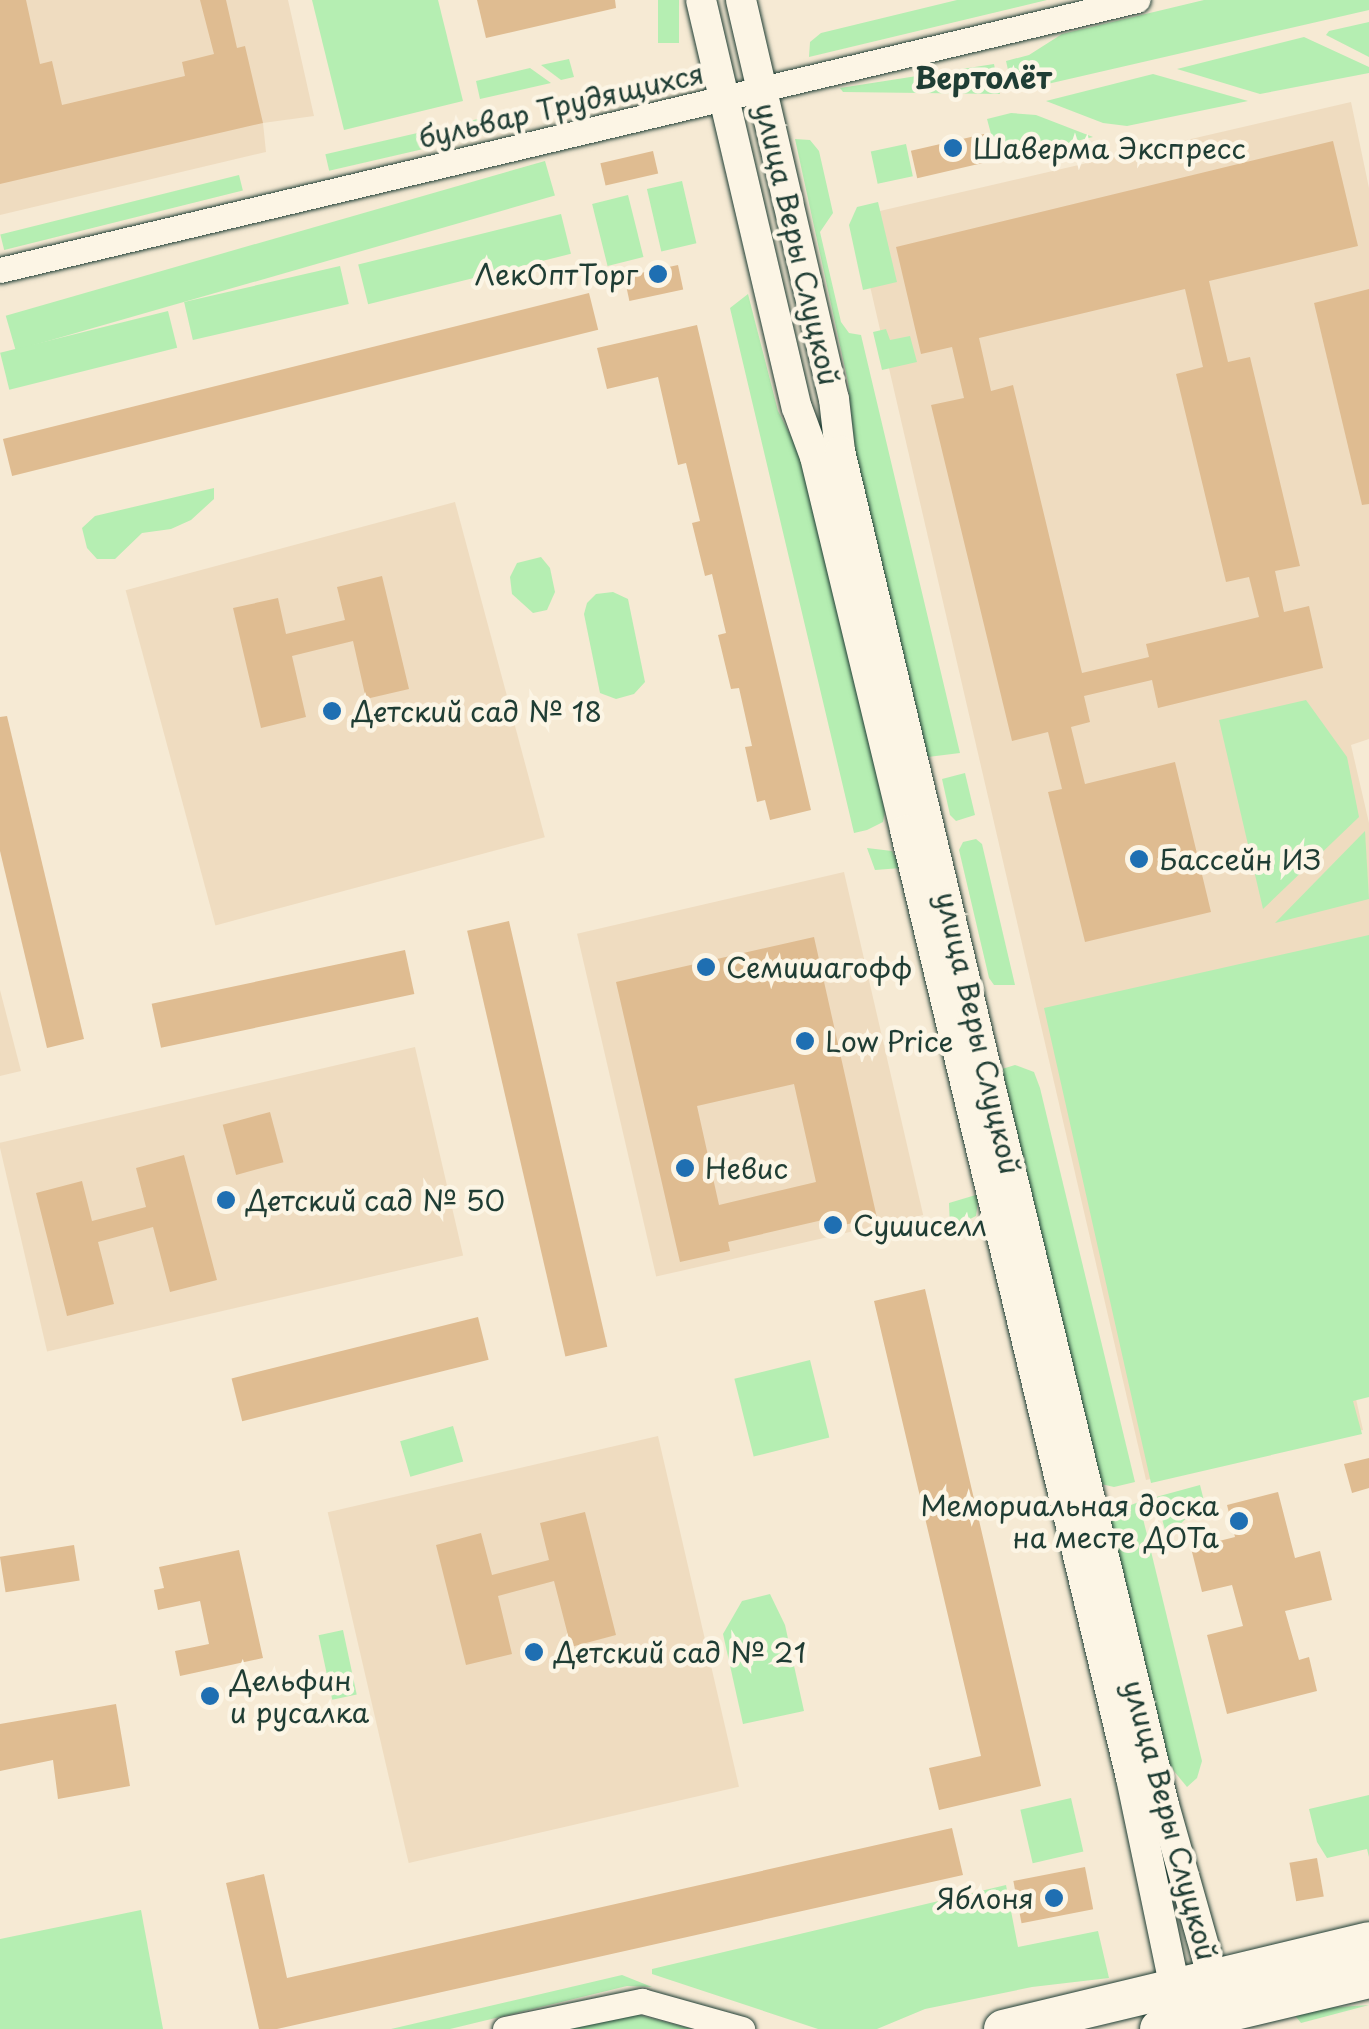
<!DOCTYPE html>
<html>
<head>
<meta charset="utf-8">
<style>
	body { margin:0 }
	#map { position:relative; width:1369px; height:2029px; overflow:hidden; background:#f6ead4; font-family:"Playpen Sans",sans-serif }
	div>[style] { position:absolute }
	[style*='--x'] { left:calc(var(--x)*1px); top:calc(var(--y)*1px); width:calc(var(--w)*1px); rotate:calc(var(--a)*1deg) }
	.built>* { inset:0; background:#efdcc0; transform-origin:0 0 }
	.green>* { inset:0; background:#b5eeb2; transform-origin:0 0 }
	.building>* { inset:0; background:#dfbc91; transform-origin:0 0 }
	.roads { filter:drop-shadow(0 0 2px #1f3d34) drop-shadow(0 0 2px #1f3d34) }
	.minor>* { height:25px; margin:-12.5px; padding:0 12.5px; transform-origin:12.5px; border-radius:12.5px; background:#fcf5e5 }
	.tertiary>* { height:30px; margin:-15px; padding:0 15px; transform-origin:15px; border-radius:15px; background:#fcf5e5 }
	.primary>* { height:38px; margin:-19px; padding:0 19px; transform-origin:19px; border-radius:19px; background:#fcf5e5 }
	.dots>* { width:28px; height:28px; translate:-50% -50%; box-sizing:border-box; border:5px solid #fcf5e5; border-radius:50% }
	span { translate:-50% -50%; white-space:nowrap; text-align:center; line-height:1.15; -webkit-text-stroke:9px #fcf5e5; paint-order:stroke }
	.street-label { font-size:28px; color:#1f3d34 }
	.poi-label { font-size:28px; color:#1f3d34 }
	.left { translate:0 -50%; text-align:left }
	.right { translate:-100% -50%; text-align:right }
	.neighbourhood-label { font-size:30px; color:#1f3d34; font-weight:700 }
</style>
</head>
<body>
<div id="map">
	<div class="built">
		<i style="clip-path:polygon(0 0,288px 0,314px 116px,263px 123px,266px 152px,0 215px)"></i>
		<i style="clip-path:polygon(1351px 102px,1369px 188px,1369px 739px,1351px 745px,1369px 823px,1369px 1395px,1356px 1399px,1363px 1430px,1146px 1480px,854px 217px)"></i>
		<i style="left:455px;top:502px;width:347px;height:341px;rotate:75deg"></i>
		<i style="left:844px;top:872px;width:352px;height:274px;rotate:77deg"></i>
		<i style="clip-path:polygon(0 990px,21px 1071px,0 1076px)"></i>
		<i style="left:415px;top:1047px;width:214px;height:427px;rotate:77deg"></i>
		<i style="left:658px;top:1436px;width:360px;height:339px;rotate:77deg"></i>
	</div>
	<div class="green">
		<i style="clip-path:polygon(312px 0,438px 0,463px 101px,344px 130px)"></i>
		<i style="left:658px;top:0;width:21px;height:43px"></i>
		<i style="clip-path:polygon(957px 0,1047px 0,809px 57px,810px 42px,821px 33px)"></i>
		<i style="clip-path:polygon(1204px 0,1369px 0,1369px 10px,1013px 92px,1006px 61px,1029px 55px,1062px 34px)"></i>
		<i style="clip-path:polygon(1369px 22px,1369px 57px,1326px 35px,1329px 31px)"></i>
		<i style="clip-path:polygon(1304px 37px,1369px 67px,1369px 73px,1260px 94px,1177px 69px)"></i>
		<i style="clip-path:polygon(569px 59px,574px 77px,561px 80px,541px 65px)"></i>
		<i style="clip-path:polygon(994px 64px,1000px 94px,843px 92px,840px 88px)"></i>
		<i style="clip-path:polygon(530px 68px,551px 83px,480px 99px,476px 81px)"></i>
		<i style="clip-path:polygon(1153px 74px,1248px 101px,1127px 126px,1103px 123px,1046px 101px)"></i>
		<i style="clip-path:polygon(1011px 113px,1036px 115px,1093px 137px,998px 160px,987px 119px)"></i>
		<i style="left:491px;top:116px;width:17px;height:170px;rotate:77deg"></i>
		<i style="clip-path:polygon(795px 139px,810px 140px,819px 151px,833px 213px,820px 232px,841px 322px,849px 333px,861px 335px,960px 753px,928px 757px,855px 451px,848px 382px)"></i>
		<i style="left:906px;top:144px;width:33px;height:36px;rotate:78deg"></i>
		<i style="left:545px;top:161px;width:36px;height:561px;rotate:74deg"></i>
		<i style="left:239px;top:175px;width:16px;height:246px;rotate:76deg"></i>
		<i style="left:682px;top:181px;width:64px;height:36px;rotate:77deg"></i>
		<i style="left:628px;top:195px;width:64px;height:37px;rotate:76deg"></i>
		<i style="clip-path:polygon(878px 202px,897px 282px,863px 290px,849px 225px,857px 207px)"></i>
		<i style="left:561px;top:214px;width:41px;height:209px;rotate:76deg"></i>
		<i style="left:340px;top:266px;width:39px;height:160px;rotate:77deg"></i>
		<i style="clip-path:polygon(748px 294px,778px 411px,801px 456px,885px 811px,883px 822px,867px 830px,854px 833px,730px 308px)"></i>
		<i style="left:168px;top:311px;width:38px;height:173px;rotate:76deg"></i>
		<i style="clip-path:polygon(886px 329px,890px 340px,910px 336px,917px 362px,882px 370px,873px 332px)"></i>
		<i style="clip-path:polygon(214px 488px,214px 499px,191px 520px,171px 529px,142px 533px,115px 559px,97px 559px,87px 548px,82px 528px,95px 516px)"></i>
		<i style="clip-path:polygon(541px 557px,550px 568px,555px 592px,547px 610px,533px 613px,512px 594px,510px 577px,517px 563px)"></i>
		<i style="clip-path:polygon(613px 592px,628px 599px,645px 682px,634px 694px,616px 699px,600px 693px,584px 614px,587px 603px,596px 594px)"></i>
		<i style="clip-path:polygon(1306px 700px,1347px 757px,1359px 817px,1263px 909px,1219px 720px)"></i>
		<i style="clip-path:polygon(965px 773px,975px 815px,956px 821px,950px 815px,942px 779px)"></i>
		<i style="clip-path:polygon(1365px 831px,1369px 899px,1275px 923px)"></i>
		<i style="clip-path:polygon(976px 839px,982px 844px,1015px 985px,994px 985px,989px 978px,959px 850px,963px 842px)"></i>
		<i style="clip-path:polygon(867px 848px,892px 851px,901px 868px,875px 870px)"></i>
		<i style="clip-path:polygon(1369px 935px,1369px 1397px,1353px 1401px,1362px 1434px,1151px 1483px,1044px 1008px)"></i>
		<i style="clip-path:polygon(1015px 1065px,1034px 1072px,1040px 1088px,1135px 1482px,1114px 1487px,1101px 1484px,1002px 1069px)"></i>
		<i style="clip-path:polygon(979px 1194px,976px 1216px,950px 1229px,949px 1203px)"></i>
		<i style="left:810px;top:1360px;width:80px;height:78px;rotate:76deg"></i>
		<i style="left:453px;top:1426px;width:37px;height:55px;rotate:74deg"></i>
		<i style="clip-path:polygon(1200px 1485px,1204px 1501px,1167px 1537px,1156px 1497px)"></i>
		<i style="clip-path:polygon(1139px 1502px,1202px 1761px,1197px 1778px,1187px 1787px,1169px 1765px,1109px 1513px)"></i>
		<i style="clip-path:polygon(770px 1594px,785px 1625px,804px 1711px,743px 1724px,723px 1634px,742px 1601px)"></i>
		<i style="left:343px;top:1630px;width:66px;height:25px;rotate:78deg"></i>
		<i style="clip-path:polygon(1369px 1795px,1369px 1857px,1367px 1849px,1327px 1858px,1317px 1842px,1309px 1809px)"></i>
		<i style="left:1071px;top:1798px;width:55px;height:52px;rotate:77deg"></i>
		<i style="clip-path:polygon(1006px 1885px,1018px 1947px,1098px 1931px,1109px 1978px,1032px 1987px,925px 2009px,877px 2029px,818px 2029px,652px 1974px,652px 1969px)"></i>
		<i style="clip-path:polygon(141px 1910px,163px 2029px,0 2029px,0 1939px)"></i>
		<i style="clip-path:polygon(622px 1975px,652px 1987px,627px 1986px,450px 2029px,391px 2029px)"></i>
		<i style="clip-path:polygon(1369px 2005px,1301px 2023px,1293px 2013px,1311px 2009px)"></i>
		<i style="clip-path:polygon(635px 2014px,692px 2029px,560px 2029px)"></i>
	</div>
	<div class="building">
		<i style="clip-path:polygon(0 0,26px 0,40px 64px,52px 61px,62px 105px,185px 76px,182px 62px,214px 54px,200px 0,226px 0,237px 48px,245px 46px,263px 123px,0 184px)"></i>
		<i style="clip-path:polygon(477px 0,615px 0,616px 8px,486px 38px)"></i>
		<i style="left:984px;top:134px;width:28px;height:75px;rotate:77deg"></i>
		<i style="clip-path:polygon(evenodd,1333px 141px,1358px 246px,1209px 281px,1228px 362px,1250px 357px,1300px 566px,1275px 571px,1284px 612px,1309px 606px,1323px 668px,1158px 708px,1152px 680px,1084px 696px,1090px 722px,1071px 727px,1085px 784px,1175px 762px,1211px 912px,1085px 942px,1048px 792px,1062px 789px,1048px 732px,1012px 741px,931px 405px,964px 398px,952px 347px,921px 354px,896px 247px,1333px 141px,1185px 289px,1203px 367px,1176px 374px,1226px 582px,1249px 577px,1259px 617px,1146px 644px,1149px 657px,1082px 673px,1013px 385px,991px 391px,979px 338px,1185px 289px)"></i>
		<i style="left:653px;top:151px;width:23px;height:54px;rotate:77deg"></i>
		<i style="left:678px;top:265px;width:25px;height:55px;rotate:78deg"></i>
		<i style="clip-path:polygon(1369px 289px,1369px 504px,1362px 505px,1314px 303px)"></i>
		<i style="left:589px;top:293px;width:38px;height:604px;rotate:76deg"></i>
		<i style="clip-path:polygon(697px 325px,811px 810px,770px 820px,765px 800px,757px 802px,745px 747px,752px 746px,739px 688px,731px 689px,718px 635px,726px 633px,712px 574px,705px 576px,692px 523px,700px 521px,686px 463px,678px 465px,658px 377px,607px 389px,597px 348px)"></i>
		<i style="clip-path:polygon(382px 576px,409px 689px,366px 699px,353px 641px,292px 656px,306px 717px,261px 728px,233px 608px,278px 598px,286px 634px,345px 620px,337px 587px)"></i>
		<i style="clip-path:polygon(7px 716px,84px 1039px,47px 1048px,0 851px,0 717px)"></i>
		<i style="left:509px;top:921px;width:437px;height:43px;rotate:77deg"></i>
		<i style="clip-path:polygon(evenodd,814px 937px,877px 1218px,829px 1228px,827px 1219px,728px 1242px,730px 1251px,680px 1262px,616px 982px,814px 937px,794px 1084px,816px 1182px,719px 1205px,697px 1106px,794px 1084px)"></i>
		<i style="left:405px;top:950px;width:45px;height:259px;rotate:78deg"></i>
		<i style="left:270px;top:1112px;width:52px;height:49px;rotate:75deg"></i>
		<i style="clip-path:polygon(184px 1155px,217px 1280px,170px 1292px,153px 1227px,98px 1242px,114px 1304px,67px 1316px,36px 1193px,82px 1181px,92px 1221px,146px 1207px,136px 1168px)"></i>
		<i style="clip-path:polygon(925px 1289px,1041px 1786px,939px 1810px,929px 1768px,981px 1756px,874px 1301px)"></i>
		<i style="left:478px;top:1317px;width:44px;height:254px;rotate:76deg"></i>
		<i style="clip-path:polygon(1369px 1458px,1369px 1488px,1352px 1493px,1344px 1464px)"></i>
		<i style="clip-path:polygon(1278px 1492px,1295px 1558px,1320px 1551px,1332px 1600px,1285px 1611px,1299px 1660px,1309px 1657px,1317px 1691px,1227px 1714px,1207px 1635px,1243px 1626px,1232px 1585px,1202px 1592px,1191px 1548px,1235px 1537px,1227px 1505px)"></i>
		<i style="clip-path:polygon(585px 1512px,616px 1635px,571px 1647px,554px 1581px,498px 1596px,512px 1654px,466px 1665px,436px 1545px,481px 1533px,492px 1575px,549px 1560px,540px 1523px)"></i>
		<i style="left:74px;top:1545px;width:36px;height:75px;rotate:81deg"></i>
		<i style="clip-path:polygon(239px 1550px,263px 1658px,180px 1676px,175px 1651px,209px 1644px,200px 1601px,158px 1610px,154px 1590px,164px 1588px,159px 1567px)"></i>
		<i style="clip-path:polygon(116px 1704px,130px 1786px,58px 1799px,53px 1760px,0 1771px,0 1724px)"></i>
		<i style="clip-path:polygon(952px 1828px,963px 1875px,277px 2029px,259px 2029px,226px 1883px,264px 1874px,287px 1978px)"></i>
		<i style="left:1317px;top:1858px;width:39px;height:28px;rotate:80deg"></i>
		<i style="left:1085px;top:1867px;width:43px;height:73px;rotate:79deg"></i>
	</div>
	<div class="roads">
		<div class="minor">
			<i style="--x:0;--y:270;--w:1169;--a:-13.36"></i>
			<i style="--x:505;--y:2029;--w:140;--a:-11.6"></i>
			<i style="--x:642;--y:2001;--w:104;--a:15.6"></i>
		</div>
		<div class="tertiary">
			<i style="--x:701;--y:0;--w:419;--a:76.8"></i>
			<i style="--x:797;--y:408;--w:52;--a:69.8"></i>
			<i style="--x:815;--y:457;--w:384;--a:76.4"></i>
			<i style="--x:905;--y:830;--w:975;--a:76.59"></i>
			<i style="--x:1131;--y:1778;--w:216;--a:78.2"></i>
			<i style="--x:1175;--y:1989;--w:22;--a:47"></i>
			<i style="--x:741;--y:0;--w:410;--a:76.9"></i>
			<i style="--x:834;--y:399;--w:52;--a:83.4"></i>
			<i style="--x:840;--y:451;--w:612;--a:76.69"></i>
			<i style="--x:981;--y:1047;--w:780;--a:76.43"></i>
			<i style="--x:1164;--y:1805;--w:154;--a:74.2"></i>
			<i style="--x:1206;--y:1953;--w:27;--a:77"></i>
			<i style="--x:1212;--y:1979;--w:22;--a:103"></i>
		</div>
		<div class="primary">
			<i style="--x:1003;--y:2029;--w:376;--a:-13.5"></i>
			<i style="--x:1159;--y:2029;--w:216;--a:-13.4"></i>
		</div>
	</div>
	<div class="dots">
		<i style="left:953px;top:148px;background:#1f6fb2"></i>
		<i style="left:658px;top:274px;background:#1f6fb2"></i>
		<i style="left:332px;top:711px;background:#1f6fb2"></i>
		<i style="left:1139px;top:859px;background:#1f6fb2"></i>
		<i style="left:706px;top:967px;background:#1f6fb2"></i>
		<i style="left:805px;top:1041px;background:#1f6fb2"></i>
		<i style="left:685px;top:1168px;background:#1f6fb2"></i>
		<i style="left:226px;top:1200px;background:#1f6fb2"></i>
		<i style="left:833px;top:1225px;background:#1f6fb2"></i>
		<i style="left:1239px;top:1521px;background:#1f6fb2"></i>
		<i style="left:534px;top:1652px;background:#1f6fb2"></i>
		<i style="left:210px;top:1696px;background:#1f6fb2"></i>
		<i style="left:1054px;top:1898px;background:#1f6fb2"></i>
	</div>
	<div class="street-label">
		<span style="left:561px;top:105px;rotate:-13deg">бульвар Трудящихся</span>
		<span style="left:798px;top:244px;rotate:77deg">улица Веры Слуцкой</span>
		<span style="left:979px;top:1033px;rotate:77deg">улица Веры Слуцкой</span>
		<span style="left:1171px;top:1820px;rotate:75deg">улица Веры Слуцкой</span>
	</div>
	<div class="poi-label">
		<span class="left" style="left:973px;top:148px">Шаверма Экспресс</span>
		<span class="right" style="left:638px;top:274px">ЛекОптТорг</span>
		<span class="left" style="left:352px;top:711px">Детский сад № 18</span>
		<span class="left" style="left:1159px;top:859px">Бассейн ИЗ</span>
		<span class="left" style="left:726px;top:967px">Семишагофф</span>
		<span class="left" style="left:825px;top:1041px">Low Price</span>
		<span class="left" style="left:705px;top:1168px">Невис</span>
		<span class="left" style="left:246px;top:1200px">Детский сад № 50</span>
		<span class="left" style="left:853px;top:1225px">Сушиселл</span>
		<span class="right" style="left:1219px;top:1521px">Мемориальная доска<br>на месте ДОТа</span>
		<span class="left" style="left:554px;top:1652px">Детский сад № 21</span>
		<span class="left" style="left:230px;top:1696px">Дельфин<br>и русалка</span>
		<span class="right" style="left:1034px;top:1898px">Яблоня</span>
	</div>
	<div class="neighbourhood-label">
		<span style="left:983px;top:77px">Вертолёт</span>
	</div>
</div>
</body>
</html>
